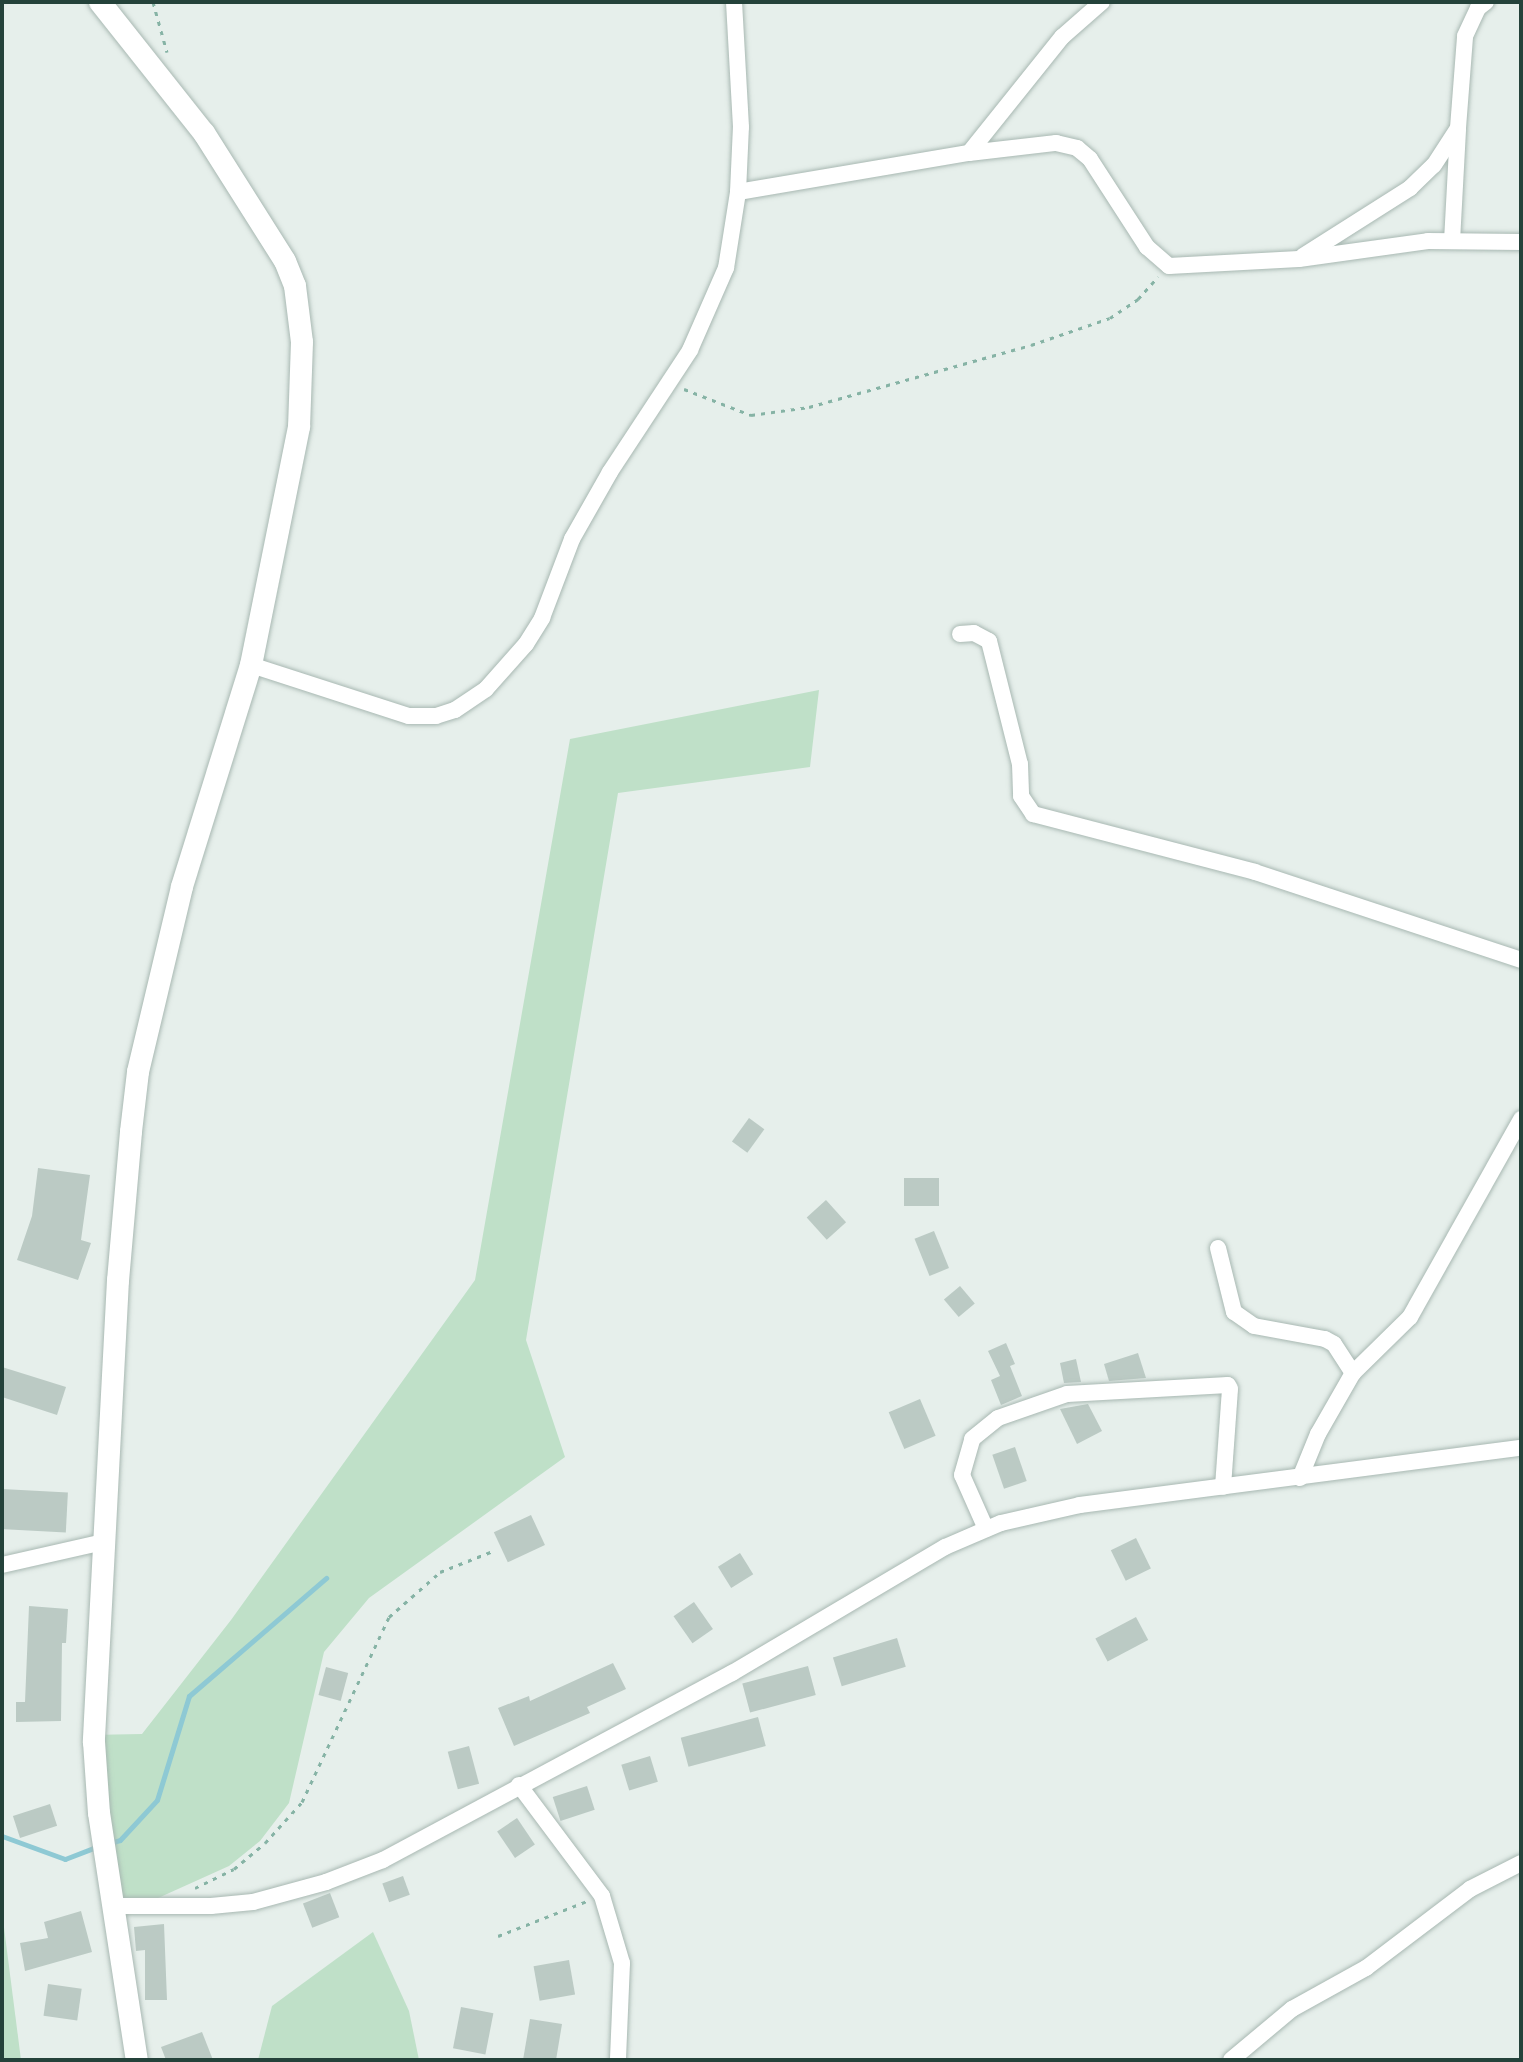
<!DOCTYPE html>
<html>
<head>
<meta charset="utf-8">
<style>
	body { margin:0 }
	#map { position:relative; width:1523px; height:2062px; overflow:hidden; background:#e6efeb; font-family:Signika,sans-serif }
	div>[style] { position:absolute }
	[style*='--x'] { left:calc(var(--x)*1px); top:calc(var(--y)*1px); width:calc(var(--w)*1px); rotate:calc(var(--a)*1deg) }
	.green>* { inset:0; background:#bfe0c8 }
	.stream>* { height:5px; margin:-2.5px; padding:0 2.5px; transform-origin:2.5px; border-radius:2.5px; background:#8ec9d4 }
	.building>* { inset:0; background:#bbcac4; transform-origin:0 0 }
	.path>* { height:3px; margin-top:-1.5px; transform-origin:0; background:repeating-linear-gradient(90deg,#86b3a5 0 4px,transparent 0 10px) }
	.roads { filter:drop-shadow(0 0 2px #a8b8b2) drop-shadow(0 0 2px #a8b8b2) }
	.street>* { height:16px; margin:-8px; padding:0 8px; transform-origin:8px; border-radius:8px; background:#fff }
	.secondary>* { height:22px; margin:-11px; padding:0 11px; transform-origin:11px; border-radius:11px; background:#fff }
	span { translate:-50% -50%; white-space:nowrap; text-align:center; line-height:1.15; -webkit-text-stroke:6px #f7fbf9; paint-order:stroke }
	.frame { position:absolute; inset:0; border:4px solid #24423a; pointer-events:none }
</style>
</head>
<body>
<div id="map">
	<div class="green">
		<i style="clip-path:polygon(819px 690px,810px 767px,618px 793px,526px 1340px,565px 1457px,369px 1598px,324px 1652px,289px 1803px,260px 1841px,229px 1866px,147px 1903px,110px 1904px,89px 1735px,142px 1734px,231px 1620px,475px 1280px,570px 739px)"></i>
		<i style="clip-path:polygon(2px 1912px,21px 2060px,2px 2060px)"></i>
		<i style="clip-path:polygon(373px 1932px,409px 2011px,419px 2060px,258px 2060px,272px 2006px)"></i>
	</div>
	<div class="stream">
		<i style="--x:2;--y:1836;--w:67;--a:20.1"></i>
		<i style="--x:65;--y:1859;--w:33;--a:-21"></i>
		<i style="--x:110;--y:1843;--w:10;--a:-17"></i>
		<i style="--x:120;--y:1840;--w:54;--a:-47.2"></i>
		<i style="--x:157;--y:1800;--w:109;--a:-72.9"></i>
		<i style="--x:189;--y:1696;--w:181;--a:-40.7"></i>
	</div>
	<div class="building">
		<i style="left:749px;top:1118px;width:19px;height:29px;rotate:36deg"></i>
		<i style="clip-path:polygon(38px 1168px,90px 1175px,81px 1240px,91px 1243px,78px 1280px,17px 1260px,32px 1216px)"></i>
		<i style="left:904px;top:1178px;width:35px;height:28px"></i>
		<i style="left:826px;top:1200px;width:30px;height:26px;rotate:48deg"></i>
		<i style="left:934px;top:1231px;width:40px;height:21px;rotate:68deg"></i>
		<i style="left:960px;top:1286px;width:23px;height:21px;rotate:50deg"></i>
		<i style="clip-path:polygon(1006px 1343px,1015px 1364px,1010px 1366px,1022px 1396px,1001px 1405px,991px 1380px,1000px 1376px,988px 1351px)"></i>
		<i style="clip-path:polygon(1138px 1353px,1146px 1378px,1109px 1381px,1104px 1364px)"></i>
		<i style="clip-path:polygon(1076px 1359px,1081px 1382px,1064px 1383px,1060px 1363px)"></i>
		<i style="clip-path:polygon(2px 1367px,66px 1387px,57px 1415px,2px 1397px)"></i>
		<i style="left:920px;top:1399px;width:40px;height:34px;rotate:67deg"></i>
		<i style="clip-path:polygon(1088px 1404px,1102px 1431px,1077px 1444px,1060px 1409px)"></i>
		<i style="left:1015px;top:1447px;width:36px;height:24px;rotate:71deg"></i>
		<i style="left:2px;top:1489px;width:66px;height:40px;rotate:3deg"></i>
		<i style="left:531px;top:1515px;width:33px;height:41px;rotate:65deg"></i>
		<i style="left:1136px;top:1538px;width:34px;height:28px;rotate:64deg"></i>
		<i style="left:740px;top:1553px;width:25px;height:26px;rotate:58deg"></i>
		<i style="left:694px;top:1602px;width:33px;height:25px;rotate:55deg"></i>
		<i style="clip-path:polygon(29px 1606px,68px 1609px,66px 1643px,62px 1643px,61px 1721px,16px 1722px,16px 1702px,25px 1702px)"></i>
		<i style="left:1136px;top:1617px;width:26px;height:46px;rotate:62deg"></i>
		<i style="left:897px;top:1638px;width:30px;height:67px;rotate:73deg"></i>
		<i style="clip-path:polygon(613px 1663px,626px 1689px,587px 1707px,590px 1713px,514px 1746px,498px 1708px,529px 1696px,530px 1701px)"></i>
		<i style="left:808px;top:1666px;width:30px;height:68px;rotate:75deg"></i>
		<i style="left:326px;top:1667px;width:23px;height:29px;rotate:15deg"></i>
		<i style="left:758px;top:1717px;width:30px;height:80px;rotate:75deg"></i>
		<i style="left:469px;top:1746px;width:39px;height:22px;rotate:75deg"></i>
		<i style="left:650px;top:1756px;width:27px;height:30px;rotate:73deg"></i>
		<i style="left:587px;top:1786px;width:25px;height:36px;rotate:72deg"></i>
		<i style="left:50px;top:1804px;width:23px;height:39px;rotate:72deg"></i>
		<i style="left:517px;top:1818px;width:32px;height:24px;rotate:56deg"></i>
		<i style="left:403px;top:1876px;width:20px;height:22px;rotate:70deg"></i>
		<i style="left:330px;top:1893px;width:26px;height:29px;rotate:69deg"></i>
		<i style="clip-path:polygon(81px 1911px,92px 1952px,25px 1971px,20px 1943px,48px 1938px,44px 1922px)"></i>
		<i style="clip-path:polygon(164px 1924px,167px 2000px,145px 2000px,145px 1950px,136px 1951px,134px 1927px)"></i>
		<i style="left:569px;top:1960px;width:35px;height:36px;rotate:80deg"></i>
		<i style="left:48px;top:1984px;width:34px;height:32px;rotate:8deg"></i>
		<i style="left:461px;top:2007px;width:33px;height:42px;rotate:11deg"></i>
		<i style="clip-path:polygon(530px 2019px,562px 2024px,556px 2060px,523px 2060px)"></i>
		<i style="clip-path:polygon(202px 2032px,213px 2060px,166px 2060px,161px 2047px)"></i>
	</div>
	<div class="path">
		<i style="--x:153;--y:2;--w:52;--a:74.4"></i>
		<i style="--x:684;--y:389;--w:72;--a:21.2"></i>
		<i style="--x:751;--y:415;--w:59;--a:-7.9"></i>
		<i style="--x:809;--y:407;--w:230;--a:-15.6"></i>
		<i style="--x:1031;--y:345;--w:83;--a:-18.9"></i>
		<i style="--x:1110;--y:318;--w:34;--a:-34"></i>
		<i style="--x:1138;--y:299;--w:30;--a:-48"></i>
		<i style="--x:195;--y:1888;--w:43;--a:-26"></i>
		<i style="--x:234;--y:1869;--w:40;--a:-40"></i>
		<i style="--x:265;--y:1843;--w:55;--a:-47.9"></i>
		<i style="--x:302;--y:1802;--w:204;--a:-64.8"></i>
		<i style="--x:389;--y:1617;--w:68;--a:-41.4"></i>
		<i style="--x:440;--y:1572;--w:57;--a:-21.6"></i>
		<i style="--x:498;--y:1936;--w:96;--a:-21.5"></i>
	</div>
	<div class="roads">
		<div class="street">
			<i style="--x:969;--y:153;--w:149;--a:-51.3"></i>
			<i style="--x:1062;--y:37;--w:53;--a:-41.2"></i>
			<i style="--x:738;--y:192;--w:234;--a:-9.6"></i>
			<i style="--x:969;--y:153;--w:88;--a:-6.6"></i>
			<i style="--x:1056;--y:143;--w:22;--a:13"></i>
			<i style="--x:1077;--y:148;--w:17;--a:40"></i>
			<i style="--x:1090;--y:159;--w:105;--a:57.1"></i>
			<i style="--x:1147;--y:247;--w:29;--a:41"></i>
			<i style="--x:1169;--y:266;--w:130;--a:-3.1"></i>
			<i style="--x:1299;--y:259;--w:130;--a:-7.9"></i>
			<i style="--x:1428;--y:241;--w:93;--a:0.6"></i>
			<i style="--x:1452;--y:241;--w:111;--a:-86.9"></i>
			<i style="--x:1303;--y:256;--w:127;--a:-32.4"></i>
			<i style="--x:1410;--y:188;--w:33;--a:-44"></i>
			<i style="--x:1434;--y:165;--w:44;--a:-57"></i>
			<i style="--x:1458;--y:128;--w:92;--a:-85.6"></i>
			<i style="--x:1465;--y:36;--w:31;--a:-65"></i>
			<i style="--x:1478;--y:8;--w:10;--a:-37"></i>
			<i style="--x:960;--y:634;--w:14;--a:-4"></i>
			<i style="--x:974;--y:633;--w:17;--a:28"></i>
			<i style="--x:989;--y:641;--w:127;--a:75.9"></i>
			<i style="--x:1020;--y:764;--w:32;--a:88"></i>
			<i style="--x:1021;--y:796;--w:22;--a:56"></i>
			<i style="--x:1033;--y:814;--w:229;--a:14.6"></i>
			<i style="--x:1255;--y:872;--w:280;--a:18.3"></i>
			<i style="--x:251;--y:665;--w:166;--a:17.9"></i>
			<i style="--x:409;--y:716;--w:27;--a:0"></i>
			<i style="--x:436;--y:716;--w:20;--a:-18"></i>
			<i style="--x:455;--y:710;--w:37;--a:-34"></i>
			<i style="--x:486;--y:689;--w:60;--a:-48.4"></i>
			<i style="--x:526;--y:644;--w:31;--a:-58"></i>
			<i style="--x:542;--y:618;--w:85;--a:-69.2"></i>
			<i style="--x:572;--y:539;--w:77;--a:-60.4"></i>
			<i style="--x:610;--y:472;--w:146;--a:-56.7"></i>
			<i style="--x:690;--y:350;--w:90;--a:-66.3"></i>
			<i style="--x:726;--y:268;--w:77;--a:-81"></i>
			<i style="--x:738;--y:192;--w:65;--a:-87.4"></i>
			<i style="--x:741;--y:127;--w:125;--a:-93.2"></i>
			<i style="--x:1218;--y:1248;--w:66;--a:76"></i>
			<i style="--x:1234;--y:1312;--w:24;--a:35"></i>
			<i style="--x:1254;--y:1326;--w:72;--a:10.4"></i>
			<i style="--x:1325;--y:1339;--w:10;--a:29"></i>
			<i style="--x:1334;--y:1344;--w:35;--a:57"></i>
			<i style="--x:1300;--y:1478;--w:48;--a:-67.8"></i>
			<i style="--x:1318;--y:1434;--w:70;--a:-60.2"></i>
			<i style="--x:1353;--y:1373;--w:80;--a:-44.5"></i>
			<i style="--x:1410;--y:1317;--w:227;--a:-60.7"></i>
			<i style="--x:986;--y:1529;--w:59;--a:-114"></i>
			<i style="--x:962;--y:1475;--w:37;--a:-74"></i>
			<i style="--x:972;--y:1439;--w:33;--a:-39"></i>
			<i style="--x:998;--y:1418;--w:73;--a:-19.2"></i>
			<i style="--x:1067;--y:1394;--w:161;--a:-3.2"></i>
			<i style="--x:1228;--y:1385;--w:4;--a:63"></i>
			<i style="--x:1230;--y:1389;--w:98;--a:94.1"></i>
			<i style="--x:2;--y:1565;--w:104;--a:-12.8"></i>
			<i style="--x:519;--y:1785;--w:139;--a:53.2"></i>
			<i style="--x:602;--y:1896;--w:70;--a:73.4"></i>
			<i style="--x:622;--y:1963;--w:97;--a:92.4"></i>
			<i style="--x:113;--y:1906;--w:98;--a:0"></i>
			<i style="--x:211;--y:1906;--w:42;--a:-5.4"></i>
			<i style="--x:253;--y:1902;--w:76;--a:-15.3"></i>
			<i style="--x:326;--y:1882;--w:61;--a:-21.1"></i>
			<i style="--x:383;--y:1860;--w:396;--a:-28.2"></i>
			<i style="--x:732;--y:1673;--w:247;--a:-30.6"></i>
			<i style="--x:945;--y:1547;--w:61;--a:-23.2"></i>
			<i style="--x:1001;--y:1523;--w:81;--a:-12.8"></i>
			<i style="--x:1080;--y:1505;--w:445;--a:-7.4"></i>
			<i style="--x:1231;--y:2060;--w:80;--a:-39.9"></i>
			<i style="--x:1292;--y:2009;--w:85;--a:-29"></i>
			<i style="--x:1366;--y:1968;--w:131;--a:-37.2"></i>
			<i style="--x:1470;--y:1889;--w:57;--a:-27"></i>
		</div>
		<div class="secondary">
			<i style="--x:100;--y:2;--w:167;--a:51.6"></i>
			<i style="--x:204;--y:133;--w:151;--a:57.7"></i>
			<i style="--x:285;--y:261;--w:27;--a:68"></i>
			<i style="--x:295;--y:286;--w:56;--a:82.9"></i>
			<i style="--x:302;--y:342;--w:85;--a:92"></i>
			<i style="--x:299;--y:427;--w:243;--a:101.4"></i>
			<i style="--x:251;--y:665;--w:232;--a:107.3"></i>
			<i style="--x:182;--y:887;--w:190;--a:103.4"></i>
			<i style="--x:138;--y:1072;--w:60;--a:96.7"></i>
			<i style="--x:131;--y:1132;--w:149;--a:95"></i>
			<i style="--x:118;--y:1280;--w:463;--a:93"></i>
			<i style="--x:94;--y:1742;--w:71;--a:86"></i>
			<i style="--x:99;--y:1813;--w:250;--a:81.3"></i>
		</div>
	</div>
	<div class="frame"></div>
</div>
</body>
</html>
